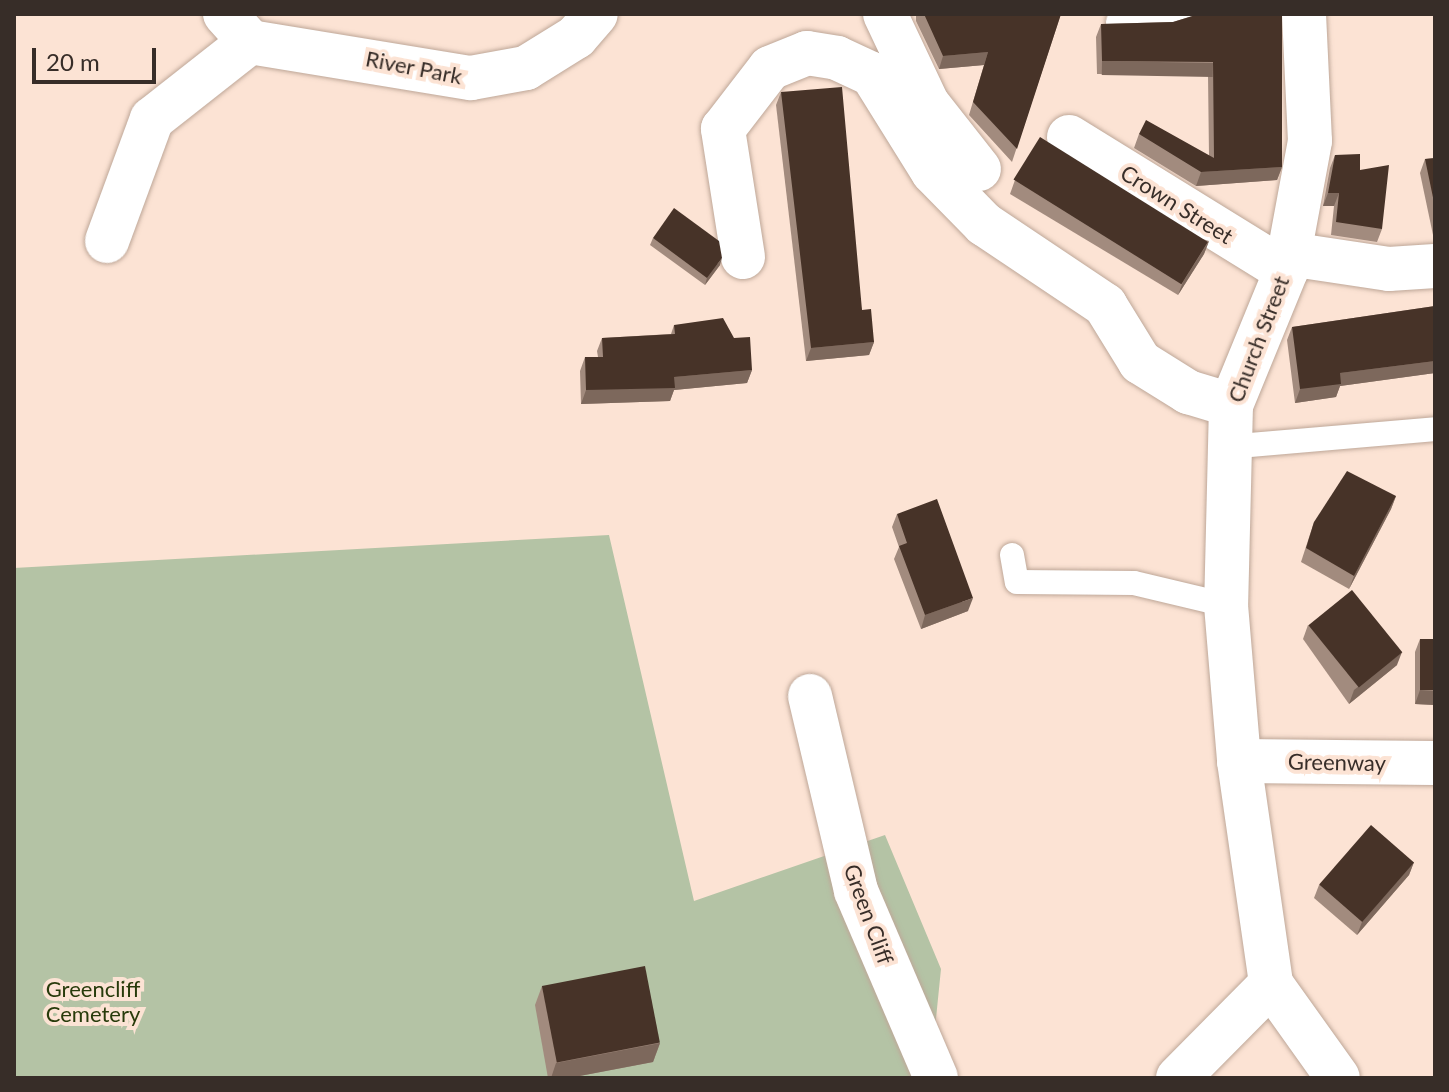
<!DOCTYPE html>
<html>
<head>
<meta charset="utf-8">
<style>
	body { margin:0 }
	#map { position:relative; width:1449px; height:1092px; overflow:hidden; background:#fce3d4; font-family:Lato,sans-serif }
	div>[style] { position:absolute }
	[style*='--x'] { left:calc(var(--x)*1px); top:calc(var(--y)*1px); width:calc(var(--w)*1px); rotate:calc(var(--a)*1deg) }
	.green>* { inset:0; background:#b4c3a5 }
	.roads { filter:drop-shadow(0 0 2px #bea798) drop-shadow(0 0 2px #bea798) }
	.service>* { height:24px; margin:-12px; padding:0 12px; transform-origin:12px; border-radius:12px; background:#fff }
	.minor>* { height:44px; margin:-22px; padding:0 22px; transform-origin:22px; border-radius:22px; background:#fff }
	.wall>* { inset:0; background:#a28b7e }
	.shaded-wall>* { inset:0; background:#7d685c; transform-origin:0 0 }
	.building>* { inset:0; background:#473328; transform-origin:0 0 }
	span { translate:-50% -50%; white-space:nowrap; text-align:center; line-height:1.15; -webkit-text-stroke:8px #fce3d4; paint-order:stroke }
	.street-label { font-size:22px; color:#372d28 }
	.park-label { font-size:22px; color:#283b0b }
	.frame { position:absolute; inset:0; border:16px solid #372d28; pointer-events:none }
	.scale { position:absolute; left:32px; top:48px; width:124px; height:36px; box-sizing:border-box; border:4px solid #372d28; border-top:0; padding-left:10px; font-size:24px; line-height:28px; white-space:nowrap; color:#372d28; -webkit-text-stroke:6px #fce3d4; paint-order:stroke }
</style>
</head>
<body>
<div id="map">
	<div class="green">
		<i style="clip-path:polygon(609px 535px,694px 901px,885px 835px,941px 969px,930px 1078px,14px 1078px,14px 568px)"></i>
	</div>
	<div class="roads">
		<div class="service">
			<i style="--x:1118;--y:22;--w:83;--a:-5.5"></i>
			<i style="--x:1227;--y:447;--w:209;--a:-4.9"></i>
			<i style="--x:1012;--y:555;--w:27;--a:80"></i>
			<i style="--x:1017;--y:582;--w:117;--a:0.5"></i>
			<i style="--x:1134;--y:583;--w:95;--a:13.4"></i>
		</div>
		<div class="minor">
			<i style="--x:225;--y:14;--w:38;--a:48"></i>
			<i style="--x:250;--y:42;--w:224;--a:9.3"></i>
			<i style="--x:471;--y:78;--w:56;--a:-10.3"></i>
			<i style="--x:526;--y:68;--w:59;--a:-31.8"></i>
			<i style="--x:576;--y:37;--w:30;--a:-49"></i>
			<i style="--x:885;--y:14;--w:98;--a:64.7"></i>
			<i style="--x:927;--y:103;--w:84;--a:51.8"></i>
			<i style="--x:1304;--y:14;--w:127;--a:87.3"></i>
			<i style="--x:1310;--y:141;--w:132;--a:100.5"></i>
			<i style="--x:1286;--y:271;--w:145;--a:112.3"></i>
			<i style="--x:1231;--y:405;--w:200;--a:91.4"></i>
			<i style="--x:1226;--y:605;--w:157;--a:85.2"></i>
			<i style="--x:1239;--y:761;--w:225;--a:81.8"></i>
			<i style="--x:1271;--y:984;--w:115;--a:54.5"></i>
			<i style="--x:1069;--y:137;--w:255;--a:31.7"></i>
			<i style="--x:107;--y:241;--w:130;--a:-69.8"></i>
			<i style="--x:152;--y:119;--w:125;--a:-38.2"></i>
			<i style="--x:1289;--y:254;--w:101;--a:8.5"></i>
			<i style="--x:1389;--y:269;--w:46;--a:-3.7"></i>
			<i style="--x:743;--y:257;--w:130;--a:-98.9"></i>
			<i style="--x:723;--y:129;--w:77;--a:-52.4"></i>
			<i style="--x:770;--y:68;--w:40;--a:-22"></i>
			<i style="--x:807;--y:53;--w:30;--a:9"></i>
			<i style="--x:837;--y:58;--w:38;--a:25"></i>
			<i style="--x:872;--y:74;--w:115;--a:58.1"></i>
			<i style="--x:933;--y:172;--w:73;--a:45.6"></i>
			<i style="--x:984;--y:224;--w:146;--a:33.8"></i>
			<i style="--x:1105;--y:305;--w:67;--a:58.4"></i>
			<i style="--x:1140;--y:362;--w:57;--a:32"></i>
			<i style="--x:1188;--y:392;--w:45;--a:16.8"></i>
			<i style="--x:810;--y:696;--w:200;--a:76.7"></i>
			<i style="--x:856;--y:891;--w:203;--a:66.8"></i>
			<i style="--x:1239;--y:761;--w:196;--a:0.6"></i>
			<i style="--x:1178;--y:1078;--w:132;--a:-45.3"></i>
		</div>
	</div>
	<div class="wall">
		<i style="clip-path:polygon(916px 14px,1061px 14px,1012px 162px,969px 115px,984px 65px,939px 69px,916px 21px)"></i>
		<i style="clip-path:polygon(1199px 14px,1282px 167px,1277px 180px,1196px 186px,1134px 148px,1139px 134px,1209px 156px,1208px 75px,1097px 74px,1096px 37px,1101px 24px,1173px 22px)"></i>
		<i style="clip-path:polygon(781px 92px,874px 342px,869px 355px,806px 361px,776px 105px)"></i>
		<i style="clip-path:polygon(1335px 155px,1360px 170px,1382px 229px,1377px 242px,1331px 235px,1334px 206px,1323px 206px,1330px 168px)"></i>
		<i style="clip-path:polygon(1435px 158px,1435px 235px,1433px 235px,1420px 173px,1425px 159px)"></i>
		<i style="clip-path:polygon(1015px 180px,1209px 241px,1204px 254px,1178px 295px,1010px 194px)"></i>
		<i style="clip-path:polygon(653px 238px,720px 265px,705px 285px,650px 245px)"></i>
		<i style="clip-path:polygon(1435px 306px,1435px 373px,1340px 386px,1336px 397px,1295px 403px,1287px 340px,1292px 327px)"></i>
		<i style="clip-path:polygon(674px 325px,752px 370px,747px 383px,674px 390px,670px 401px,581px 404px,580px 371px,585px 357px,598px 357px,597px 351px,602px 338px,671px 334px)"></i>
		<i style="clip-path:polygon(1396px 496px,1391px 509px,1349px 589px,1301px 562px,1314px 522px)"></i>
		<i style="clip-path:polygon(897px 514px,968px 611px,921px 629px,894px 559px,899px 547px,892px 527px)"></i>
		<i style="clip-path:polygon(1308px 625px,1397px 665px,1349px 704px,1303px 639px)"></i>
		<i style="clip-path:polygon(1420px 639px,1435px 639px,1435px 705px,1415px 704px,1415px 652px)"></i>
		<i style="clip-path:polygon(1414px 862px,1409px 875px,1357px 935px,1314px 898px,1319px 885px)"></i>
		<i style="clip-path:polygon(542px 986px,660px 1043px,653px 1062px,569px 1078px,548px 1078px,535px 1005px)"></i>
	</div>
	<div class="shaded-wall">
		<i style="clip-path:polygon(988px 52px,984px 65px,939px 69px,943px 56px)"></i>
		<i style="left:1102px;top:61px;width:111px;height:14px;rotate:1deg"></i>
		<i style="clip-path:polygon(1282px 167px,1277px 180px,1196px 186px,1201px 172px)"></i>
		<i style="clip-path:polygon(1328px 193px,1339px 193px,1334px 206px,1323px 206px)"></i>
		<i style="clip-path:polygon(1209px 241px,1204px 254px,1178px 295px,1183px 282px)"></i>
		<i style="clip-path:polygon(722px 258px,720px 265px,705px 285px,707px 278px)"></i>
		<i style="clip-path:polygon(874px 342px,869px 355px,806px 361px,811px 348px)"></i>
		<i style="clip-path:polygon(1435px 361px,1435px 373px,1340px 386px,1336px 397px,1295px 403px,1300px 389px,1340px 373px)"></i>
		<i style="clip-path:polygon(752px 370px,747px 383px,674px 390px,670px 401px,581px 404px,586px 390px,674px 377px)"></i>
		<i style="clip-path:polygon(1396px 496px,1391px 509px,1349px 589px,1354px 576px)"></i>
		<i style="clip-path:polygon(973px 598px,968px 611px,921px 629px,925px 615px)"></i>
		<i style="clip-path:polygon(1402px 652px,1397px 665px,1349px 704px,1354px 690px)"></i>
		<i style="clip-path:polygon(1420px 690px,1435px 691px,1435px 705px,1415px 704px)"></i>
		<i style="clip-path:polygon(1414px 862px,1409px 875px,1357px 935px,1362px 922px)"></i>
		<i style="clip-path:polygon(660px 1043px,653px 1062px,569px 1078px,551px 1078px,556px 1063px)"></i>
	</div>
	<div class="building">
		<i style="clip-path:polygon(924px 14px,1061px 14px,1017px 149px,973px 102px,988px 52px,943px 56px)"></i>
		<i style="clip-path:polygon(1199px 14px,1282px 14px,1282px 167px,1201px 172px,1139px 134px,1146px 120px,1214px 158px,1213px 62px,1102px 61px,1101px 24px,1173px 22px)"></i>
		<i style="clip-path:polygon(842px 87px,862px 310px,871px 309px,874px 342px,811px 348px,781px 92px)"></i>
		<i style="left:1040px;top:137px;width:198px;height:50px;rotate:32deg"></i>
		<i style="clip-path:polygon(1360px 154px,1360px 170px,1389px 165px,1382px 229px,1336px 222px,1339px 193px,1328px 193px,1335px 155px)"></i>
		<i style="clip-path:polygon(1435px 158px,1435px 207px,1425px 159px)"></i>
		<i style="clip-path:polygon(674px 208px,719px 241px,722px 258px,707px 278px,653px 238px)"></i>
		<i style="clip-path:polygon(1435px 306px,1435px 361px,1340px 373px,1341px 384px,1300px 389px,1292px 327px)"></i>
		<i style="clip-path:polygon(723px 318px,734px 338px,750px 337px,752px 370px,674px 377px,675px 388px,586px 390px,585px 357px,603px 357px,602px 338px,675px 334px,674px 325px)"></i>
		<i style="clip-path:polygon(1347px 471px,1396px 496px,1354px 576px,1306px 548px,1314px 522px)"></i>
		<i style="clip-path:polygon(937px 499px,973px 598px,925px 615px,899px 546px,907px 543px,897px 514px)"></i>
		<i style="left:1352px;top:590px;width:80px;height:56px;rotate:51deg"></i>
		<i style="left:1420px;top:639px;width:15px;height:51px"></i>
		<i style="left:1371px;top:825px;width:57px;height:79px;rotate:41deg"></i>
		<i style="left:645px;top:966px;width:78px;height:105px;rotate:79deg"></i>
	</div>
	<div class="street-label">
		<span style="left:414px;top:67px;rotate:11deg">River Park</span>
		<span style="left:1177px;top:204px;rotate:32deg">Crown Street</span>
		<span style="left:1258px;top:339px;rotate:-69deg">Church Street</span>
		<span style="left:1337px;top:762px;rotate:1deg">Greenway</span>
		<span style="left:869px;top:914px;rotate:70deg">Green Cliff</span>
	</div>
	<div class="park-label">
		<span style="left:93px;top:1001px">Greencliff<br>Cemetery</span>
	</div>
	<div class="frame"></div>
	<div class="scale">20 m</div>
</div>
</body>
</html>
